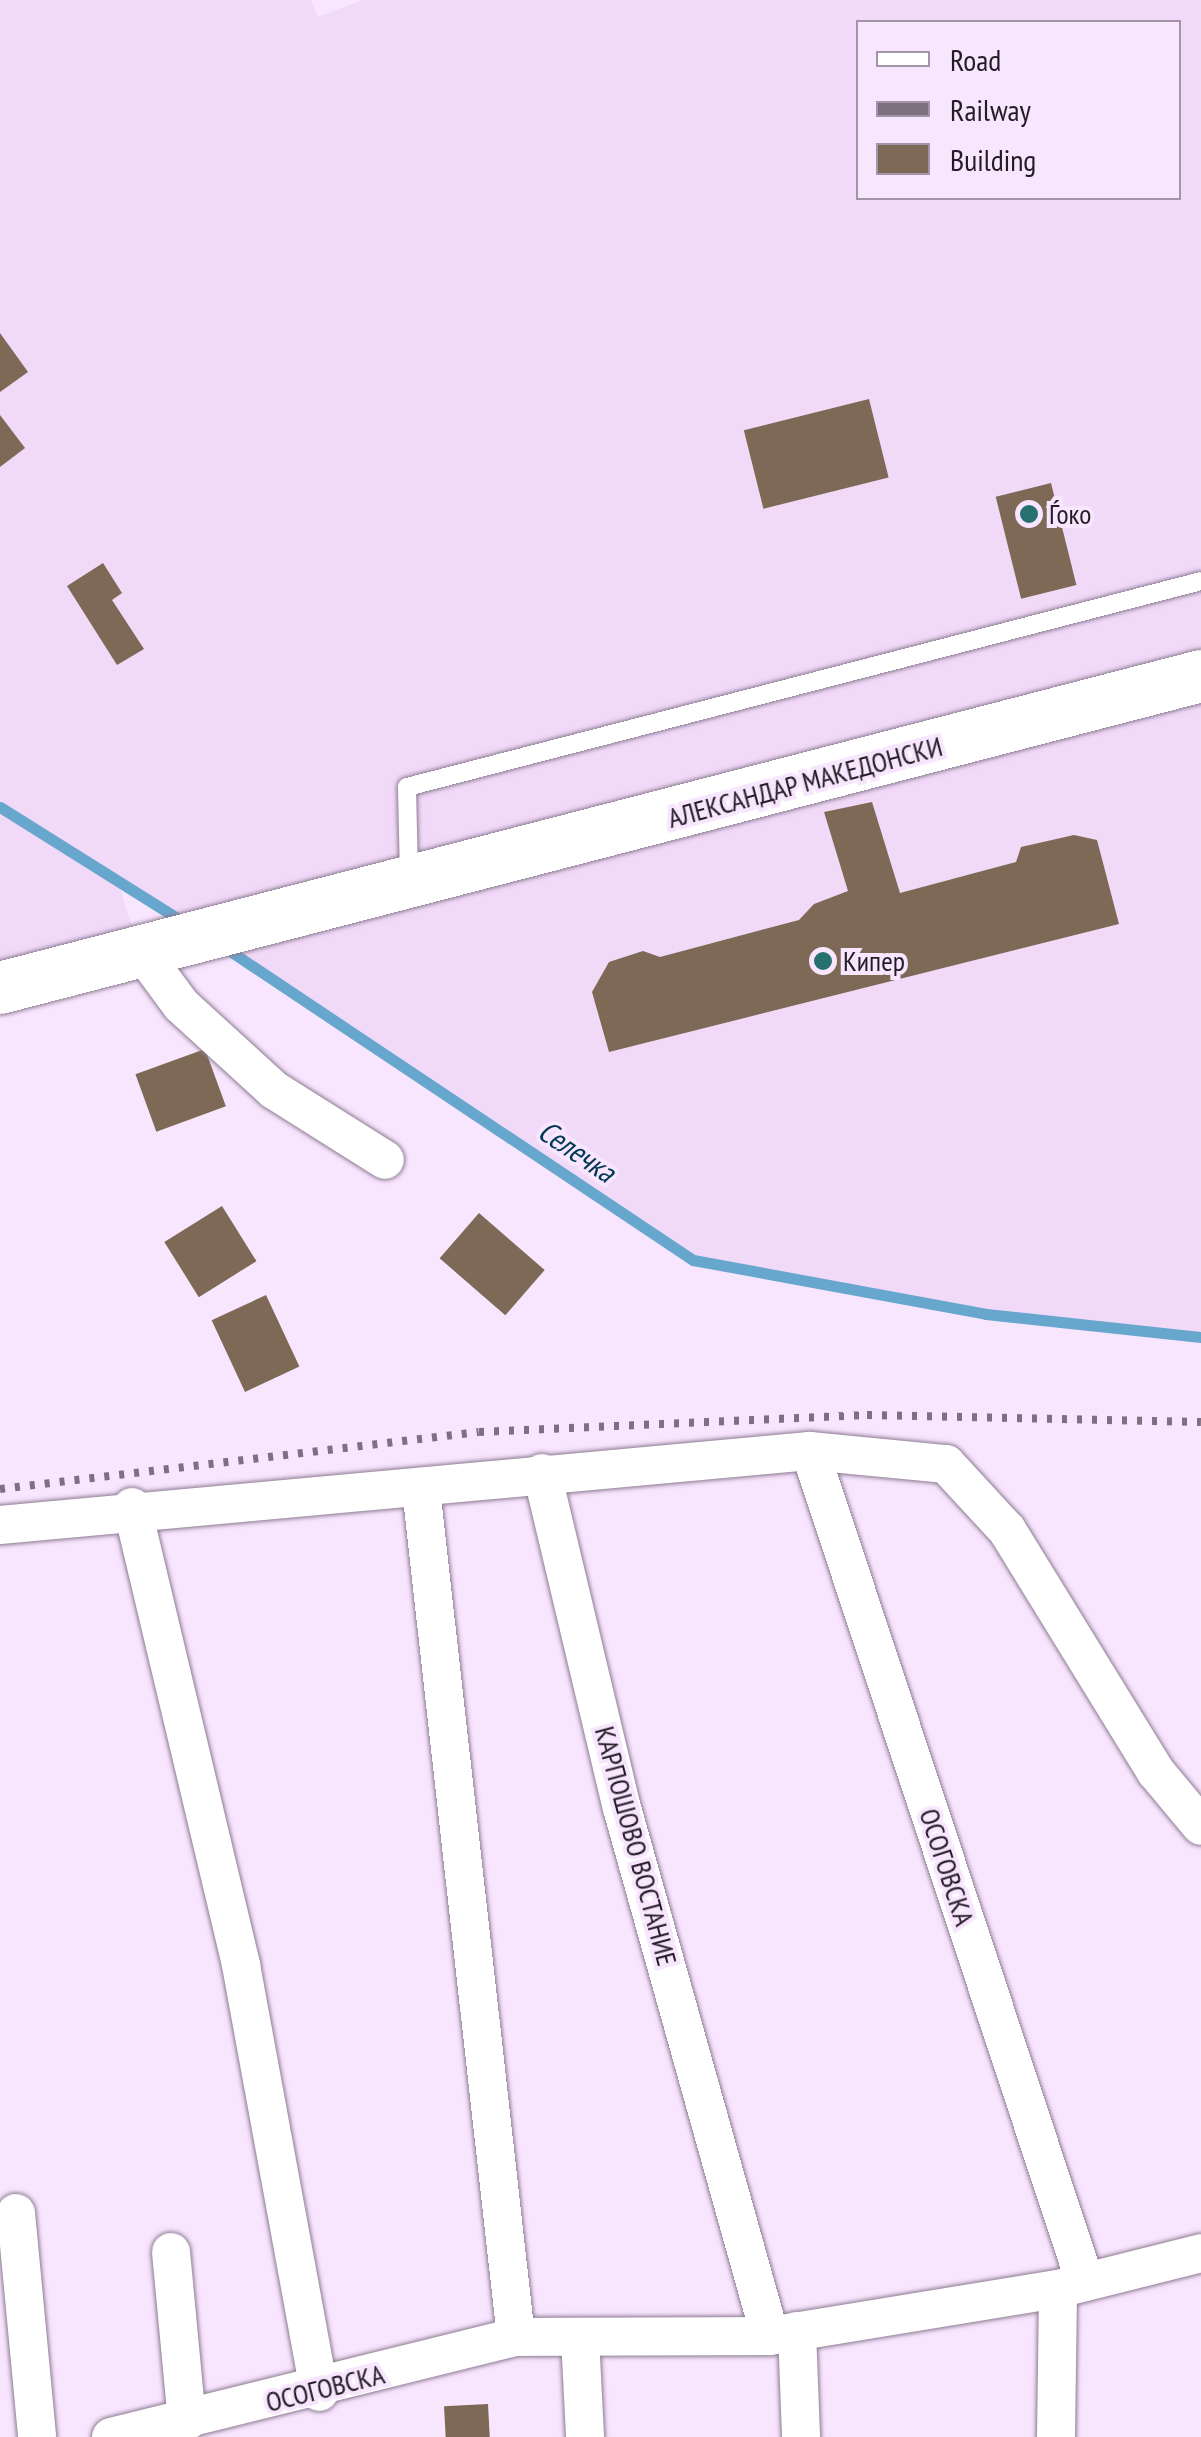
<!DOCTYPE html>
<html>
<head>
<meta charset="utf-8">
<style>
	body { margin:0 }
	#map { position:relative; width:1201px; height:2437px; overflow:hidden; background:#f8e5fe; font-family:"PT Sans Narrow",sans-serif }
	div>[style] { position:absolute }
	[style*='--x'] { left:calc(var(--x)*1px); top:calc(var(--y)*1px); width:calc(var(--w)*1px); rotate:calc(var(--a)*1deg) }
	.built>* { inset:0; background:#f1d9f8 }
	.stream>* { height:11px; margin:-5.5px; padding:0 5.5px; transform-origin:5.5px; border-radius:5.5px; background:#67a6cd }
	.building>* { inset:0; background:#7d6955; transform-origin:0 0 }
	.roads { filter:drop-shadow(0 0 2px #8d7c92) drop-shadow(0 0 2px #8d7c92) }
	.lane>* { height:18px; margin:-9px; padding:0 9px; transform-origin:9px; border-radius:9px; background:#fff }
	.street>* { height:38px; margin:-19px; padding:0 19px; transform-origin:19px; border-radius:19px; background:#fff }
	.secondary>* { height:52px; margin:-26px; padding:0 26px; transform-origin:26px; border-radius:26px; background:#fff }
	.rail>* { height:8px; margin-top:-4px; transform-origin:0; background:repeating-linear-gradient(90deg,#7d7181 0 5px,transparent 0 15px) }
	.dots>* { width:28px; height:28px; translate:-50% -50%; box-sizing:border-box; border:5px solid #f8e5fe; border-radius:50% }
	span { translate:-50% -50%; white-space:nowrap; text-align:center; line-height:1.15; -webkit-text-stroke:8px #f8e5fe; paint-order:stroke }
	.poi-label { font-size:28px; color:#231c25 }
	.left { translate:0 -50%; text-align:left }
	.street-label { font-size:28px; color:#231c25 }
	.water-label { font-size:30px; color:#003751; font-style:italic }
	.legend { position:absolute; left:856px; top:20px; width:325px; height:180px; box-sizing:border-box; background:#f8e5fe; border:2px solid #a395a7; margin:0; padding:12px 18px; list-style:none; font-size:30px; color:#231c25 }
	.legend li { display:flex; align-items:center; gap:20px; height:50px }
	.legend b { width:50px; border:2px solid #a395a7 }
</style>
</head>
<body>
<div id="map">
	<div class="built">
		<i style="clip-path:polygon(evenodd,0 0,311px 0,318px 17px,363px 0,1201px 0,1201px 1337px,986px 1314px,693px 1260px,270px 974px,118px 883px,139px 948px,0 988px,0 0,858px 22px,1178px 22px,1178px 198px,858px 198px,858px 22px)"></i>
	</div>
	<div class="stream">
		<i style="--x:0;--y:807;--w:216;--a:32.1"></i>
		<i style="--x:224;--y:947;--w:564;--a:33.72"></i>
		<i style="--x:693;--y:1260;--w:298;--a:10.4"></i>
		<i style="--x:986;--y:1314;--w:216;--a:6.1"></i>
	</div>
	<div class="building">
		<i style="clip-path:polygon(0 333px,28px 372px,0 392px)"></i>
		<i style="left:869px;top:399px;width:81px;height:129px;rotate:76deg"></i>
		<i style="clip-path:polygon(0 415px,25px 448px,0 467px)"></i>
		<i style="left:1051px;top:483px;width:105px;height:57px;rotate:76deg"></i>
		<i style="clip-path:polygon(103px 563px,122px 593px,112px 600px,144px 649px,117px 665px,67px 586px)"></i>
		<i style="clip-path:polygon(872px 802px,900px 893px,1016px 862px,1021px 847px,1074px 835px,1097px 840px,1119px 924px,609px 1052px,592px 992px,609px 962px,643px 951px,660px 957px,799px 920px,814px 904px,848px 891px,824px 812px)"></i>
		<i style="left:205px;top:1049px;width:61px;height:74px;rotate:70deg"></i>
		<i style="left:222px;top:1206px;width:65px;height:68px;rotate:58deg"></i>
		<i style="left:479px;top:1213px;width:87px;height:60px;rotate:41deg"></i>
		<i style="left:266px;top:1295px;width:79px;height:60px;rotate:65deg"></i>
		<i style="left:488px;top:2404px;width:33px;height:44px;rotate:87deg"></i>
	</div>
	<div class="roads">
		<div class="lane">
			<i style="--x:409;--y:876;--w:89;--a:-91.3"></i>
			<i style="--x:407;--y:787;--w:820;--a:-14.54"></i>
		</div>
		<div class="street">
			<i style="--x:139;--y:948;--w:71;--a:53.6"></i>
			<i style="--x:181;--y:1005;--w:126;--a:42.4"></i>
			<i style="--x:274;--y:1090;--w:131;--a:32.2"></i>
			<i style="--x:810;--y:1451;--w:875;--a:71.69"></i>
			<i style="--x:542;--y:1473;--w:344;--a:76.6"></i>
			<i style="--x:622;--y:1808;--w:548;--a:74.34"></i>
			<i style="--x:421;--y:1489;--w:853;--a:83.61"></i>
			<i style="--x:132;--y:1507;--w:471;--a:76.6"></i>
			<i style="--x:241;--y:1965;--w:434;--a:79.6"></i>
			<i style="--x:0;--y:1525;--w:813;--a:-5.22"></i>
			<i style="--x:810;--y:1451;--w:137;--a:5.5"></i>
			<i style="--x:946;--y:1464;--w:90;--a:47.3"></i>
			<i style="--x:1007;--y:1530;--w:284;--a:58.4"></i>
			<i style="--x:1156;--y:1772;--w:70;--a:50.2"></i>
			<i style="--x:16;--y:2213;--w:225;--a:84.6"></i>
			<i style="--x:171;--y:2252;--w:170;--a:84.6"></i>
			<i style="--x:797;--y:2331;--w:106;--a:87.8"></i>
			<i style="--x:580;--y:2337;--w:100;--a:87.1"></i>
			<i style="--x:111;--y:2437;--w:417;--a:-13.9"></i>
			<i style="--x:516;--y:2337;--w:254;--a:-0.2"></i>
			<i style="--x:770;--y:2336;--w:292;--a:-9.3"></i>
			<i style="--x:1058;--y:2289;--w:147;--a:-14.1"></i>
			<i style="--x:1056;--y:2437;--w:148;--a:-89.2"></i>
		</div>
		<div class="secondary">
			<i style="--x:0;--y:988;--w:1241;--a:-14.56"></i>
		</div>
	</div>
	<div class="rail">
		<i style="--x:0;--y:1489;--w:482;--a:-6.8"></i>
		<i style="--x:479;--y:1432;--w:388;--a:-2.5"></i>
		<i style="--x:867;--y:1415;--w:334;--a:1.2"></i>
	</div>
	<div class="dots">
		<i style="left:1029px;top:514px;background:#26716f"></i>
		<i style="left:823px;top:961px;background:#26716f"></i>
	</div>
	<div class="poi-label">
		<span class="left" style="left:1049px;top:514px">Ѓоко</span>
		<span class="left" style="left:843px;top:961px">Кипер</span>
	</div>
	<div class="street-label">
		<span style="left:805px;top:782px;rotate:-15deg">АЛЕКСАНДАР МАКЕДОНСКИ</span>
		<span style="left:636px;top:1846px;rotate:75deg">КАРПОШОВО ВОСТАНИЕ</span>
		<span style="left:947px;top:1867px;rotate:72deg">ОСОГОВСКА</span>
		<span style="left:325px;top:2388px;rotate:-14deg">ОСОГОВСКА</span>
	</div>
	<div class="water-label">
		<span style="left:577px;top:1151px;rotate:34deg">Селечка</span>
	</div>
	<ul class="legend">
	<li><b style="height:12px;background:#fff"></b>Road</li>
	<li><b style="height:12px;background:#7d7181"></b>Railway</li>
	<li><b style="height:28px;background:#7d6955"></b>Building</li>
	</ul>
</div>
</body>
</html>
